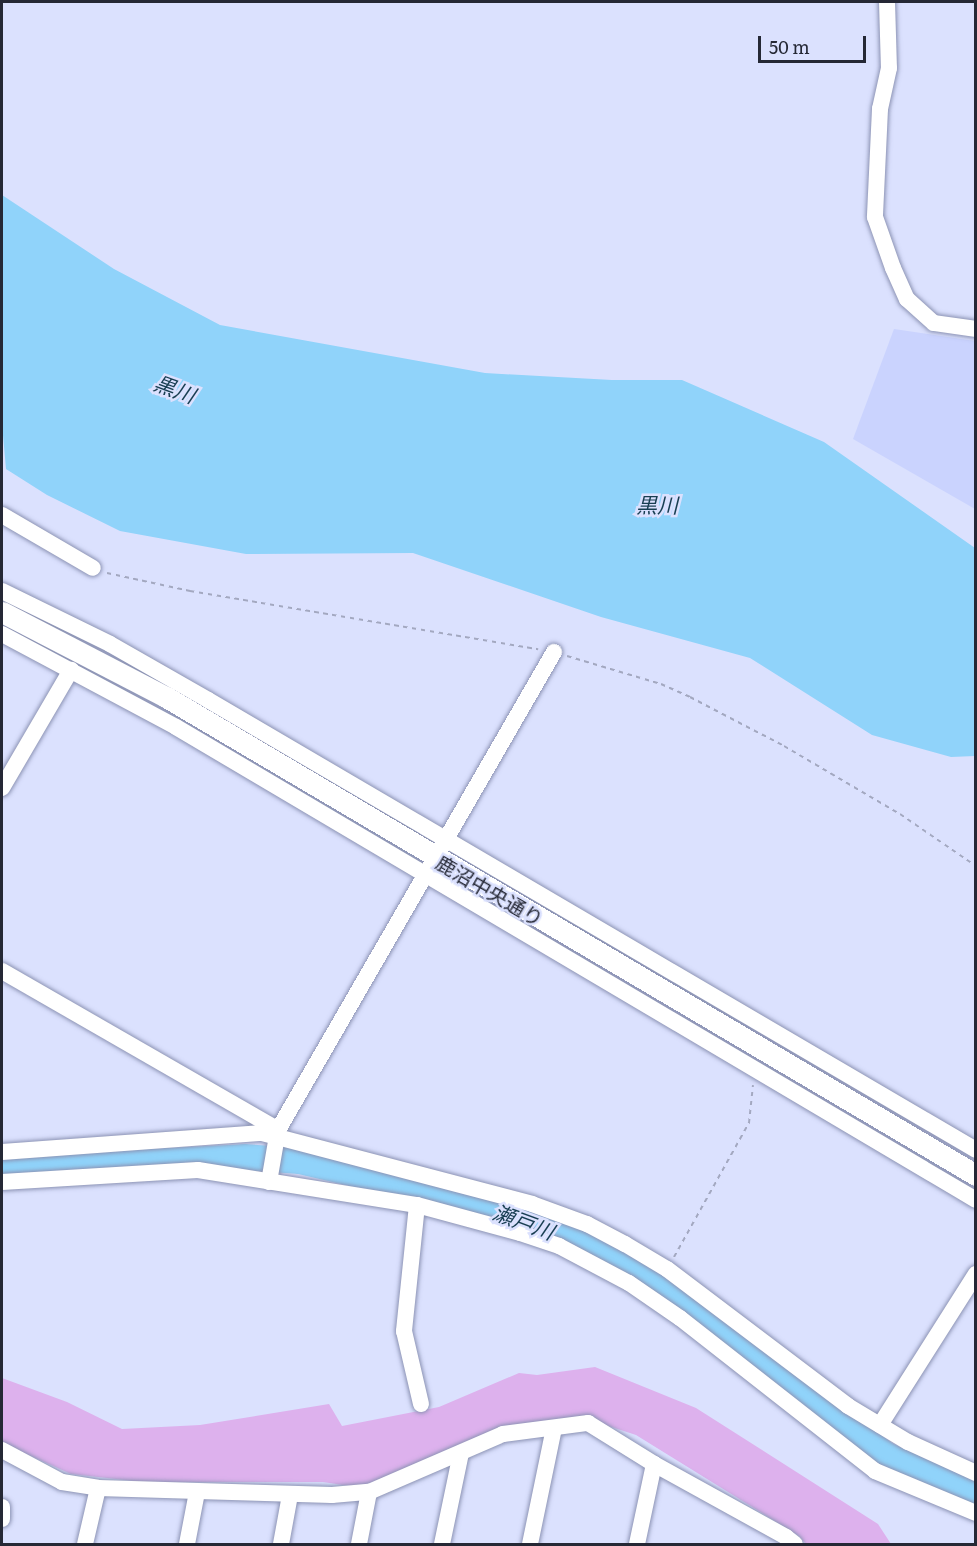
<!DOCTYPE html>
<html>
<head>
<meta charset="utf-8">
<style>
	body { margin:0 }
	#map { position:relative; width:977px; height:1546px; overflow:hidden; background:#dbe1fe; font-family:Literata,"Noto Sans JP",serif }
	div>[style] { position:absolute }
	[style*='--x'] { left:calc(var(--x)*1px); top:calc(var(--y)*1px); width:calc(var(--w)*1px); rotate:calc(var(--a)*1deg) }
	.built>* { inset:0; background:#cad3fe }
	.green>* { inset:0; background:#ddb1ed }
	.water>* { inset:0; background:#90d3fa }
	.river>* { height:26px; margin:-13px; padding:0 13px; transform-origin:13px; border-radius:13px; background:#90d3fa }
	.path>* { height:2px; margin-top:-1px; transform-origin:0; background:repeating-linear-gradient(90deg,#a3a8c0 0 4.5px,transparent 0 9px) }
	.roads { filter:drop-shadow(0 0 2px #8c93b4) drop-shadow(0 0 2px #8c93b4) }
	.minor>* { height:16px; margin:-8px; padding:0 8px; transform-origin:8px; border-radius:8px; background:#fff }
	.tertiary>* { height:21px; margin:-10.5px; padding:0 10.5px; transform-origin:10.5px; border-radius:10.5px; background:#fff }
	span { translate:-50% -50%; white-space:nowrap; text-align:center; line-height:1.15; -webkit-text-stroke:5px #dbe1fe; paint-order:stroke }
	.street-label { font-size:20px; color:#252835 }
	.water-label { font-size:21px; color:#183e52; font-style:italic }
	.frame { position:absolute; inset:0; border:3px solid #252835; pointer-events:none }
	.scale { position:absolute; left:758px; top:36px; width:108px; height:27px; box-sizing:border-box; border:3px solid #252835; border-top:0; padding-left:8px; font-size:18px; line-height:21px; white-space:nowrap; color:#252835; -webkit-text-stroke:4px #dbe1fe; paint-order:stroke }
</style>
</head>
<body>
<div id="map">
	<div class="built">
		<i style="clip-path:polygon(894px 329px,975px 341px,975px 509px,853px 439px)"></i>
	</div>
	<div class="green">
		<i style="clip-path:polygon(595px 1367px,696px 1408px,878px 1524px,891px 1544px,806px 1544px,799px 1536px,636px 1435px,578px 1416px,363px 1488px,323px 1482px,143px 1482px,71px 1474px,2px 1443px,2px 1378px,67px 1402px,122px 1429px,200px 1425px,329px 1404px,342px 1426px,439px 1407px,519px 1373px,537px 1375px)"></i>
	</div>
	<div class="water">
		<i style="clip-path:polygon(2px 195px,114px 269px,220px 325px,485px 373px,612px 380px,682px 380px,824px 442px,975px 548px,975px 756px,951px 757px,872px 735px,750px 658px,601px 617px,413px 553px,246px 554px,120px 531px,47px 495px,6px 469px,2px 424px)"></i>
	</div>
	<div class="river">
		<i style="--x:2;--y:1169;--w:242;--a:-2.8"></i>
		<i style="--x:244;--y:1157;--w:56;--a:4.1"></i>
		<i style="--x:300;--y:1161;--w:153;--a:13.2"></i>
		<i style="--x:449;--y:1196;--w:98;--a:16.6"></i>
		<i style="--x:543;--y:1224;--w:48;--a:24.4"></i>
		<i style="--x:587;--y:1244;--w:93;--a:29.6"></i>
		<i style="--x:668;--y:1290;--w:273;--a:37.1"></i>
		<i style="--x:886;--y:1455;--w:98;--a:24"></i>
	</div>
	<div class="path">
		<i style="--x:107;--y:573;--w:85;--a:12.2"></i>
		<i style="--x:190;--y:591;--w:353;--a:9.5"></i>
		<i style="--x:567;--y:656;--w:98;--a:16.6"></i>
		<i style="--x:661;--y:684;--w:32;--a:24"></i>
		<i style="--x:690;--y:697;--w:106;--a:27.5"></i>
		<i style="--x:784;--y:746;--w:134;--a:30.4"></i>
		<i style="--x:900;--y:814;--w:92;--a:34.4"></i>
		<i style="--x:674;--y:1257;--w:154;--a:-60.8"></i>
		<i style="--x:749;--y:1123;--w:38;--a:-84"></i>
	</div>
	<div class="roads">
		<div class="minor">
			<i style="--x:887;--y:2;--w:66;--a:88.3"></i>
			<i style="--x:889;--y:68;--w:42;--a:102.4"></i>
			<i style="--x:880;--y:109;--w:108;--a:92.7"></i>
			<i style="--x:875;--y:217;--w:54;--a:70.6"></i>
			<i style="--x:893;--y:268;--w:34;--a:66"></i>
			<i style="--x:907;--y:299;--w:36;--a:42"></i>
			<i style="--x:934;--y:323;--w:42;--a:8.1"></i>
			<i style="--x:2;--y:515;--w:105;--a:30.2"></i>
			<i style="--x:2;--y:591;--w:120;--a:26.1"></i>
			<i style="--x:110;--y:644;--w:113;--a:29.7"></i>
			<i style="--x:208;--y:700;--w:890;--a:30.37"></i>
			<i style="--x:2;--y:634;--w:197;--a:28.1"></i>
			<i style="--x:176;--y:727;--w:929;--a:30.59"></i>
			<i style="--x:2;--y:788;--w:137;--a:-59.7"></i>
			<i style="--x:2;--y:971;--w:319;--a:29.9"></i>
			<i style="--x:278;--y:1130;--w:552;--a:-60"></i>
			<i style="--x:2;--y:1152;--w:261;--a:-4.2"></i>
			<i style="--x:262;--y:1133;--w:279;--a:14.7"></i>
			<i style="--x:532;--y:1204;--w:59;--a:20"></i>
			<i style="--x:587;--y:1224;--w:43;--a:27.8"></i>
			<i style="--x:625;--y:1244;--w:49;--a:30.8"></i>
			<i style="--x:667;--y:1269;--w:227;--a:37.1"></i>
			<i style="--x:848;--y:1406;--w:70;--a:31"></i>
			<i style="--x:908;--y:1442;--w:75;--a:24.5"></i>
			<i style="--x:2;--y:1182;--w:196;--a:-3.5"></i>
			<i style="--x:198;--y:1170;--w:222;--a:9.1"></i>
			<i style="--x:417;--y:1205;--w:107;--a:15.2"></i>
			<i style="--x:520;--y:1233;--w:41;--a:18.4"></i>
			<i style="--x:559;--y:1246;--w:79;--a:27.9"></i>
			<i style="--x:629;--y:1283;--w:62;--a:34.5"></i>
			<i style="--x:680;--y:1318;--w:248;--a:38.1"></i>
			<i style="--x:875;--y:1471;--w:109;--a:22.6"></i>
			<i style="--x:269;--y:1182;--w:53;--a:-80.2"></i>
			<i style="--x:417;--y:1205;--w:127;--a:95.9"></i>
			<i style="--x:404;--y:1331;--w:75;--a:76.9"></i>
			<i style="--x:880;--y:1425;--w:179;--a:-57.6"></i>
			<i style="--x:2;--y:1450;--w:68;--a:28.1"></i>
			<i style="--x:62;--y:1482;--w:36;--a:9"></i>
			<i style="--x:98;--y:1488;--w:234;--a:1.7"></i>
			<i style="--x:332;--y:1495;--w:37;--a:-5"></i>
			<i style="--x:369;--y:1492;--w:146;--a:-23.4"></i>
			<i style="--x:503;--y:1434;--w:86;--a:-7.4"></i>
			<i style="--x:588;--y:1423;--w:78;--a:31.8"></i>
			<i style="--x:654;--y:1464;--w:151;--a:28.9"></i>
			<i style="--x:786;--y:1537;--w:11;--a:38"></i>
			<i style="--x:2;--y:1507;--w:12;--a:90"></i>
			<i style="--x:85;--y:1544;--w:57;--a:-76.9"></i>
			<i style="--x:187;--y:1544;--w:53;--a:-79.1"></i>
			<i style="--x:281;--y:1544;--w:50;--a:-79.6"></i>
			<i style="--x:359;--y:1544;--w:53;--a:-79.1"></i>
			<i style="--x:442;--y:1544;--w:93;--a:-78.2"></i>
			<i style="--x:530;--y:1544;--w:118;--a:-78.3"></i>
			<i style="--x:637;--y:1544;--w:82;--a:-78"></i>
		</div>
		<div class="tertiary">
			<i style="--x:2;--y:612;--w:185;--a:27.4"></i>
			<i style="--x:166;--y:697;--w:941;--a:30.55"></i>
		</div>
	</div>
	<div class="street-label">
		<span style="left:490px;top:890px;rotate:30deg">鹿沼中央通り</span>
	</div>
	<div class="water-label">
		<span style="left:175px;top:388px;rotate:20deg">黒川</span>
		<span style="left:657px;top:504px">黒川</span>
		<span style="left:524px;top:1221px;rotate:20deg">瀬戸川</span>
	</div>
	<div class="frame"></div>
	<div class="scale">50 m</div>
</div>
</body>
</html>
